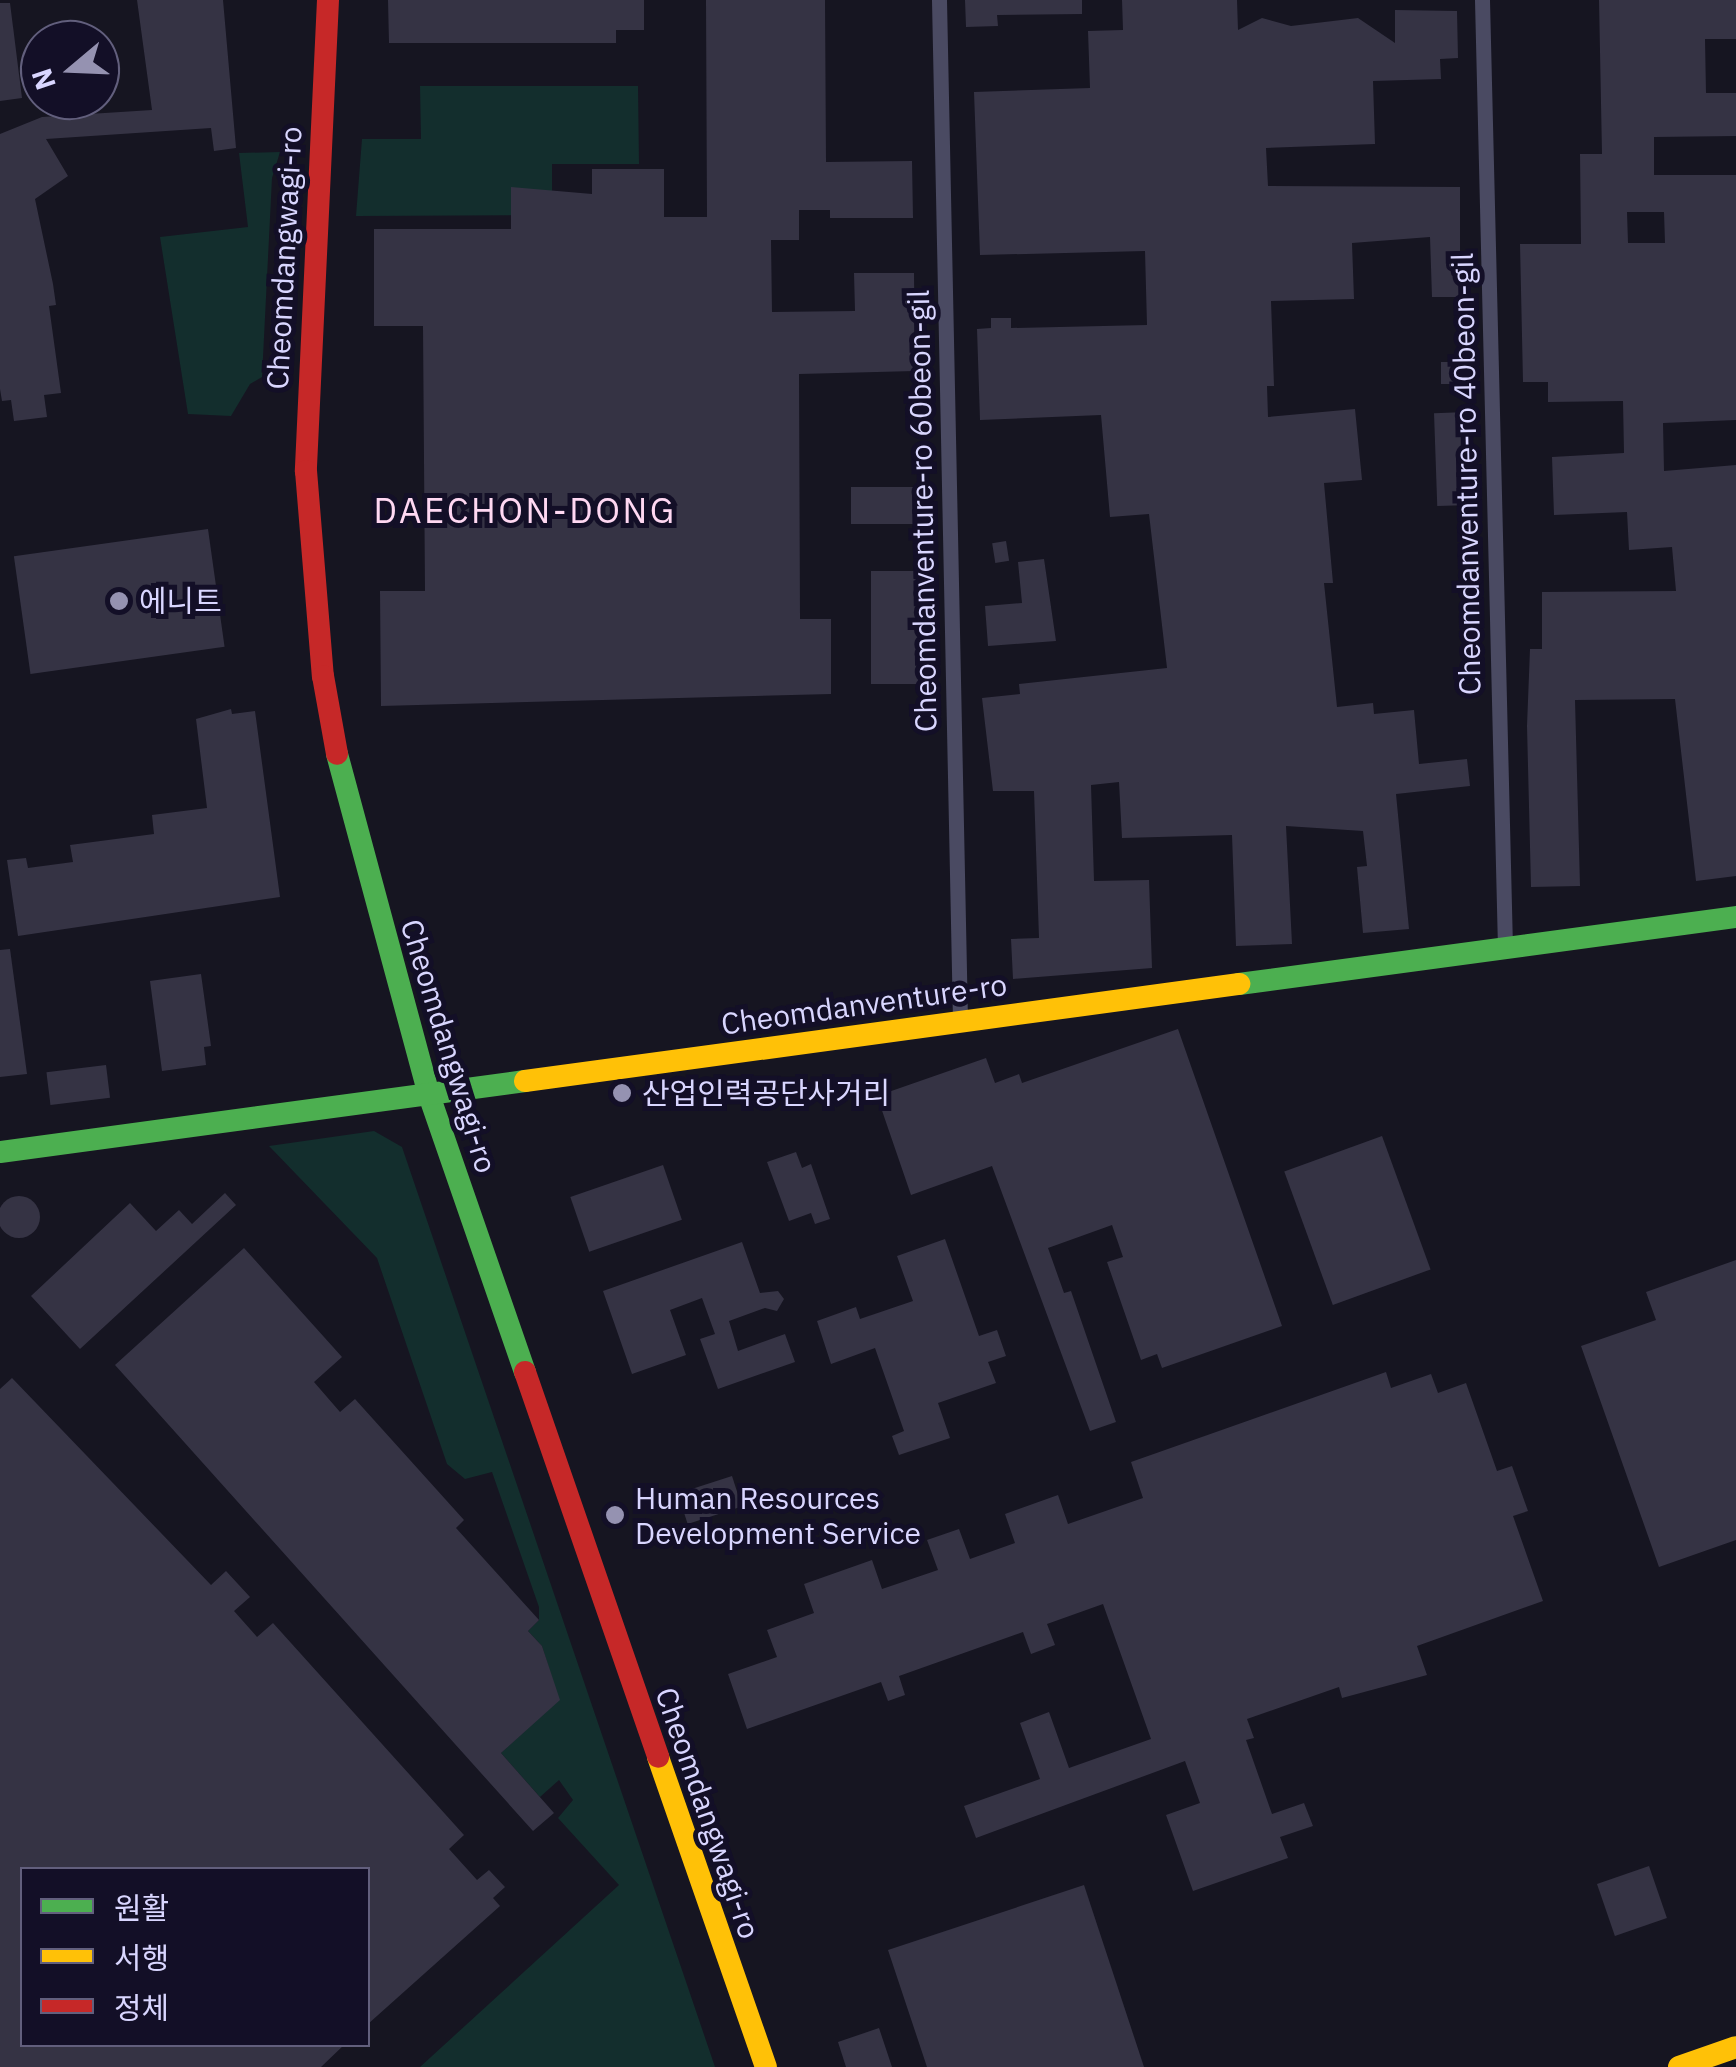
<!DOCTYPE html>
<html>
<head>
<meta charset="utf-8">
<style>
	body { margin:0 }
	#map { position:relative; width:1736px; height:2067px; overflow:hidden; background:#161521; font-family:"IBM Plex Sans","Noto Sans KR",sans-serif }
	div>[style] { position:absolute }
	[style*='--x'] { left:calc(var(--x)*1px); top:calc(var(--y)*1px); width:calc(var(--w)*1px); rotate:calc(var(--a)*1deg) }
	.green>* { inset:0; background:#132e2d }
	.building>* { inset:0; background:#353344; transform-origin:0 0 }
	.round { border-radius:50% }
	.street>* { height:15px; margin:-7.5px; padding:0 7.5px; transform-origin:7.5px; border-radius:7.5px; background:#4a4a62 }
	.fast>* { height:22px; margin:-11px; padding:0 11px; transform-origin:11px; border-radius:11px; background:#4caf50 }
	.slow>* { height:22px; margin:-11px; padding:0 11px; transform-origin:11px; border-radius:11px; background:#ffc107 }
	.jam>* { height:22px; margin:-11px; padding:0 11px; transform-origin:11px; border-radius:11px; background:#c62828 }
	.dots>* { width:28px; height:28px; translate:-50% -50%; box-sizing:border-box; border:5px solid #130f27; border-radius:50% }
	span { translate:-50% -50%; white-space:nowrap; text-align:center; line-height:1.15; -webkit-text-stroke:10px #130f27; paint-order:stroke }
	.street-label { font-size:30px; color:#d9d6ff }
	.poi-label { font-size:30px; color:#d9d6ff }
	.left { translate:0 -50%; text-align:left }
	.quarter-label { font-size:35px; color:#ffd8f2; letter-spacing:2.5px }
	.legend { position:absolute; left:20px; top:1867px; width:350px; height:180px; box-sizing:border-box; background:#130f27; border:2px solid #625f7d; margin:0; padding:12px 18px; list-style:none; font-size:30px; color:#d9d6ff }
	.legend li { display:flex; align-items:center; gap:20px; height:50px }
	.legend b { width:50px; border:2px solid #625f7d }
	.north { position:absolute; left:20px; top:20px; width:100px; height:100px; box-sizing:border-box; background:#130f27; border:2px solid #625f7d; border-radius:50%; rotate:251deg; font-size:28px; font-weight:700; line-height:40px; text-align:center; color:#d9d6ff }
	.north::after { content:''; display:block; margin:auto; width:35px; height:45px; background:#9592b1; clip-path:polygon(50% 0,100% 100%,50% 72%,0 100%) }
</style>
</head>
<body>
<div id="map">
	<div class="green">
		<i style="clip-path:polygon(420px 86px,638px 86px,639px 164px,552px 164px,552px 215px,356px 216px,362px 139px,421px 139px)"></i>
		<i style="clip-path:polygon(280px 152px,272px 178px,262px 377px,250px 384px,231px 416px,188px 414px,160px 237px,248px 227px,239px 153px)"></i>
		<i style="clip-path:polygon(374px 1131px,402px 1147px,715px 2067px,420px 2067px,619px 1885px,558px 1818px,573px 1800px,559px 1780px,540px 1797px,501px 1753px,559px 1700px,542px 1646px,528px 1631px,539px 1620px,539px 1607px,492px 1472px,465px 1479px,447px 1464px,377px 1258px,269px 1146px)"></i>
	</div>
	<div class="building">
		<i style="clip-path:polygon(137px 0,223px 0,236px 148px,214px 151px,211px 128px,46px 139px,68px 176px,35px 199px,53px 284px,56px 305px,49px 306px,61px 393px,44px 395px,47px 417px,14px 421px,11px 400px,2px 401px,0 389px,0 134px,42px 117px,152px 110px)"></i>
		<i style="clip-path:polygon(388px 0,644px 0,644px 30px,616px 30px,616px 43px,389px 43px)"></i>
		<i style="clip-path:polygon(706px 0,825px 0,826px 162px,912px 161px,913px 218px,830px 218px,830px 210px,799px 210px,799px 240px,771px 240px,772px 312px,855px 311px,854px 273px,914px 273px,915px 371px,799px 374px,800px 619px,831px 619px,831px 694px,381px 706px,380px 591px,425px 591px,423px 326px,374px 326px,374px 229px,511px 229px,511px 187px,592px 194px,592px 169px,664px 169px,664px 217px,707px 217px)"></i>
		<i style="clip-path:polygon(965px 0,1082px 0,1082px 14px,997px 15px,998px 26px,966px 27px)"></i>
		<i style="clip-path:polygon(1122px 0,1237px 0,1238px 30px,1262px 18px,1291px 26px,1358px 18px,1395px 43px,1395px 10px,1457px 11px,1458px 58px,1440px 59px,1441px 79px,1373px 81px,1375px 144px,1266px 148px,1268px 186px,1460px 187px,1460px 297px,1432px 297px,1430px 237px,1352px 243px,1354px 299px,1271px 301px,1274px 386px,1267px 386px,1268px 417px,1355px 409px,1362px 480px,1324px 483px,1333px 583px,1324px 583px,1337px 707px,1373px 703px,1374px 714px,1414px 710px,1419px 764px,1467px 759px,1470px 786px,1396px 794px,1409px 929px,1363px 933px,1357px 867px,1367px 866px,1363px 831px,1286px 826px,1292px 944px,1236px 946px,1232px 835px,1122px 838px,1119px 782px,1091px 785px,1094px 881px,1149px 880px,1152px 968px,1013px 979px,1011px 939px,1039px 938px,1034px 791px,993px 791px,982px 698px,1020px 694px,1019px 684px,1167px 668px,1149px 514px,1110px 517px,1101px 415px,980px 420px,977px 329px,991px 328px,991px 318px,1011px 318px,1011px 328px,1147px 325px,1145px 251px,980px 255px,974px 92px,1090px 88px,1088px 31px,1123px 30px)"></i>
		<i style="clip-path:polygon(evenodd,1599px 0,1736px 0,1736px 39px,1705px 39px,1706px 93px,1736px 93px,1736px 136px,1654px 137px,1654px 175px,1736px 175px,1736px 420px,1663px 423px,1664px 471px,1736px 465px,1736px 876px,1696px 881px,1675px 699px,1575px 700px,1580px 886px,1531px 887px,1527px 726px,1530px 649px,1542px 649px,1542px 592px,1676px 591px,1672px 547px,1629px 550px,1627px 512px,1554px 515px,1552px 457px,1624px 453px,1623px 401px,1548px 402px,1548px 382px,1523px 382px,1520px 244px,1581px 244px,1580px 154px,1602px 154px,1599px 0,1627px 212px,1664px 212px,1665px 243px,1628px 243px,1627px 212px)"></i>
		<i style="clip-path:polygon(0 3px,10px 3px,22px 98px,0 101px)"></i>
		<i style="left:1441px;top:362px;width:26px;height:22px"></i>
		<i style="left:1467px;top:412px;width:93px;height:33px;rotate:88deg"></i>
		<i style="left:851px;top:487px;width:65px;height:37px"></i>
		<i style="left:208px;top:529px;width:119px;height:196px;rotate:82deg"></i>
		<i style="left:1006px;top:541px;width:20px;height:14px;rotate:81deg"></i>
		<i style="clip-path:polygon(1044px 559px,1056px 641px,988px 646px,985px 606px,1022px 603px,1018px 562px)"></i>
		<i style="left:871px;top:571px;width:49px;height:113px"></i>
		<i style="clip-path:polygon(231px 709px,232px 714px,255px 711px,280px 897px,18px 936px,7px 860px,26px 858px,28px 868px,73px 862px,70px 845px,154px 834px,152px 815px,207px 808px,196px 719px)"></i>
		<i style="clip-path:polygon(10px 949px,27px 1074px,0 1077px,0 950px)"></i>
		<i style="clip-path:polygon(201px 974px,211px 1046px,204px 1047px,206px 1065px,162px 1071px,150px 981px)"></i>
		<i style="clip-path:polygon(1178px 1029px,1282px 1326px,1162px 1368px,1157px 1354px,1141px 1360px,1107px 1262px,1123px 1257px,1112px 1225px,1048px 1248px,1064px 1293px,1071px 1291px,1116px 1422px,1090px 1431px,992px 1166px,911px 1195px,877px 1096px,986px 1058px,995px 1083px,1019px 1074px,1022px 1083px)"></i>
		<i style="left:106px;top:1065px;width:33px;height:60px;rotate:83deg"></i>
		<i style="left:1382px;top:1136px;width:142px;height:104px;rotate:70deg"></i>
		<i style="clip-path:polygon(796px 1152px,802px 1168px,811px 1164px,830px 1219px,815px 1224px,811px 1213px,789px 1221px,767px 1162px)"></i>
		<i style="left:663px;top:1165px;width:58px;height:98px;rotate:71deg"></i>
		<i style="clip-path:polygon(225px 1193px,236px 1205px,80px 1349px,31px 1296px,130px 1203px,156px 1231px,179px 1210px,192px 1224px)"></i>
		<i class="round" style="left:-2px;top:1196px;width:42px;height:42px"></i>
		<i style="clip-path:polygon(945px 1239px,979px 1336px,997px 1330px,1006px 1356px,988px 1362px,996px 1383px,938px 1403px,950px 1438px,899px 1455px,892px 1436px,904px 1431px,875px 1348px,831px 1364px,817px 1321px,856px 1307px,860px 1319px,913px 1301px,897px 1256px)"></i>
		<i style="clip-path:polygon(742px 1242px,760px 1293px,778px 1291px,784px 1299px,777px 1311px,765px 1308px,729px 1321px,738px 1351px,785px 1334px,795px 1362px,718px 1389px,700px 1339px,715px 1334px,702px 1298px,670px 1310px,686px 1355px,632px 1374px,603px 1291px)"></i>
		<i style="clip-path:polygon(244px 1248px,342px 1357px,314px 1382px,340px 1412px,355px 1399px,464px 1520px,456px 1528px,539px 1620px,528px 1631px,542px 1646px,560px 1700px,501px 1753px,554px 1813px,533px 1831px,115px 1365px)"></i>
		<i style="clip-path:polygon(1736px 1260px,1736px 1540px,1659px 1567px,1581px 1346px,1656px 1320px,1646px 1292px)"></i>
		<i style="clip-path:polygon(1386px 1372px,1391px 1388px,1431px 1374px,1438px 1393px,1466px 1383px,1497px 1471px,1512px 1466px,1528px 1511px,1513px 1516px,1543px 1601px,1417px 1646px,1427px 1675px,1342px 1698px,1339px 1687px,1247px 1719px,1254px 1738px,1246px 1740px,1272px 1814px,1304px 1803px,1313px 1826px,1280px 1837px,1288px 1858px,1193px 1891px,1166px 1815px,1200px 1803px,1185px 1761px,976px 1838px,964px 1806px,1040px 1779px,1020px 1723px,1049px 1712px,1069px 1768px,1151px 1739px,1103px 1604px,1047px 1624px,1055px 1645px,1031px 1654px,1023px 1632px,899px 1676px,905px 1695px,888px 1701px,881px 1682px,747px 1729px,728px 1674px,777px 1657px,767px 1630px,814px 1613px,804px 1584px,872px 1560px,882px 1589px,938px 1570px,927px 1540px,959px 1529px,970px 1559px,1015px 1543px,1005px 1514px,1058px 1495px,1068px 1524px,1143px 1498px,1131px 1462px)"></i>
		<i style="clip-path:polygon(12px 1378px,211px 1585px,226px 1571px,250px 1597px,234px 1611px,257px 1637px,273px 1623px,464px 1835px,449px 1849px,477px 1880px,489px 1870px,505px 1887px,493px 1898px,500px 1906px,368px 2024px,368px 1870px,22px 1870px,22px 2044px,345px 2044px,321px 2067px,0 2067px,0 1389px)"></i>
		<i style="left:732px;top:1476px;width:32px;height:57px;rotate:72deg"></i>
		<i style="left:1649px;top:1866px;width:55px;height:55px;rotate:71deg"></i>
		<i style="clip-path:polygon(1084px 1885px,1144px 2067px,927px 2067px,888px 1950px)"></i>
		<i style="clip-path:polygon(879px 2028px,892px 2067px,846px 2067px,838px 2042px)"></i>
	</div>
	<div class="street">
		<i style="--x:939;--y:0;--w:1020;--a:88.82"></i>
		<i style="--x:1482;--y:0;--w:946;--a:88.61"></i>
	</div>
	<div class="fast">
		<i style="--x:337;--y:754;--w:353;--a:74.9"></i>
		<i style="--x:429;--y:1095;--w:293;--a:70.9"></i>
		<i style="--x:1239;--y:984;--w:501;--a:-7.68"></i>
		<i style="--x:0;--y:1152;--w:530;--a:-7.7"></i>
	</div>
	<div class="slow">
		<i style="--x:525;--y:1081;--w:721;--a:-7.74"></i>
		<i style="--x:658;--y:1757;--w:328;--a:70.8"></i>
		<i style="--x:1679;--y:2067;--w:60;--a:-19.3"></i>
	</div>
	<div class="jam">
		<i style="--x:328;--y:0;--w:472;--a:92.7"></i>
		<i style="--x:306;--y:471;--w:206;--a:85.3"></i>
		<i style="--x:323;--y:676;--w:79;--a:79.8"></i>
		<i style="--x:525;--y:1372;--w:407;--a:70.9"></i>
	</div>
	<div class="dots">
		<i style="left:119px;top:601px;background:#9592b1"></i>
		<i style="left:622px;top:1093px;background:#9592b1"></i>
		<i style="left:615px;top:1515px;background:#9592b1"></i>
	</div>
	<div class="street-label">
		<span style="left:284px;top:258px;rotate:-87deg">Cheomdangwagi-ro</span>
		<span style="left:1466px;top:474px;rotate:-91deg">Cheomdanventure-ro 40beon-gil</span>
		<span style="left:922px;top:511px;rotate:-91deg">Cheomdanventure-ro 60beon-gil</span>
		<span style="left:864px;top:1004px;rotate:-8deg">Cheomdanventure-ro</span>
		<span style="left:449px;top:1046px;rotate:73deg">Cheomdangwagi-ro</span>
		<span style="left:708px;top:1813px;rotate:71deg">Cheomdangwagi-ro</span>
	</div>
	<div class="poi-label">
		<span class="left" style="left:139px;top:601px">에니트</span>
		<span class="left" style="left:642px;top:1093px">산업인력공단사거리</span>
		<span class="left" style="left:635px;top:1515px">Human Resources<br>Development Service</span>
	</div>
	<div class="quarter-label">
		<span style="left:525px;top:510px">DAECHON-DONG</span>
	</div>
	<ul class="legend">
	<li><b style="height:12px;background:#4caf50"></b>원활</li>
	<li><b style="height:12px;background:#ffc107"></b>서행</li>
	<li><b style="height:12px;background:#c62828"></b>정체</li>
	</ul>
	<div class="north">N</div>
</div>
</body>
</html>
